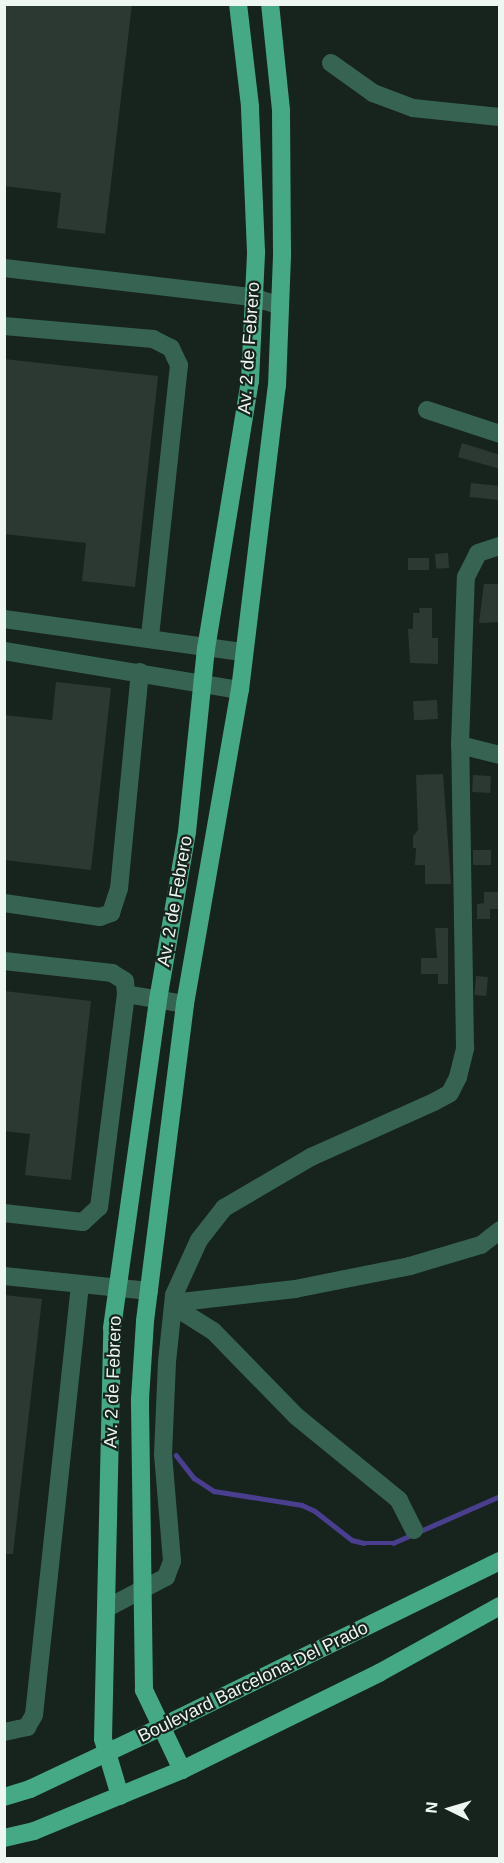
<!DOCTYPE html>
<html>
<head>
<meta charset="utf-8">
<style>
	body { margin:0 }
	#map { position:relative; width:504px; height:1863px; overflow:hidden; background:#17231d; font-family:Helvetica,sans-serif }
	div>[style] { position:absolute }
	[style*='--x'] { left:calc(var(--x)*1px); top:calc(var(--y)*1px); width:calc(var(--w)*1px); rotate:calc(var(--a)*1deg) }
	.stream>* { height:4.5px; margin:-2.25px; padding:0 2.25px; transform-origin:2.25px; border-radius:2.25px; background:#4a3e8f }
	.building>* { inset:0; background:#2c3933; transform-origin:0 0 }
	.minor>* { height:18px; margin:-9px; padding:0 9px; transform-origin:9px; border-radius:9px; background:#376452 }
	.major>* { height:18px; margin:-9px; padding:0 9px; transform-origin:9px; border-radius:9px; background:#44a984 }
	span { translate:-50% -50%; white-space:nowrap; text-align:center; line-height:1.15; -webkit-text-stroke:4.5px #17231d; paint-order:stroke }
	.street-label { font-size:18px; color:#eef6f2 }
	.frame { position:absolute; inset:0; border:6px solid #eef6f2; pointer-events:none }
	.north { position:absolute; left:420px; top:1779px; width:60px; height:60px; -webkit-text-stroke:4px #17231d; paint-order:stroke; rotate:275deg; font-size:16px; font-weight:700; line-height:24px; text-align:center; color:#eef6f2 }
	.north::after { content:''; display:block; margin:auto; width:21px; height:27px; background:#eef6f2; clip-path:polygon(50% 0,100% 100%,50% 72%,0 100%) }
</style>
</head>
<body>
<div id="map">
	<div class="stream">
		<i style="--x:176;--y:1455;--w:29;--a:52"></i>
		<i style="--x:194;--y:1478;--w:24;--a:33"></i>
		<i style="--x:214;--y:1491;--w:89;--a:9"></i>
		<i style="--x:302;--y:1505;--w:14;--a:25"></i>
		<i style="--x:315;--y:1511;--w:47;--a:38.1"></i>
		<i style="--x:352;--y:1540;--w:12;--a:14"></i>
		<i style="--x:364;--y:1543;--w:29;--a:0"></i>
		<i style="--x:393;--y:1543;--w:117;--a:-23.7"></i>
	</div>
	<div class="building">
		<i style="clip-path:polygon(4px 4px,132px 4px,105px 234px,57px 228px,61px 193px,4px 186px)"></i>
		<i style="clip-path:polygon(4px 359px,158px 376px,135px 587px,82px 581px,86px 543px,4px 534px)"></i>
		<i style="clip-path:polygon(462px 443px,500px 455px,500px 469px,458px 457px)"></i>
		<i style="left:471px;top:483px;width:29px;height:14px;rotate:6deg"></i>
		<i style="left:448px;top:553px;width:15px;height:13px;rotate:86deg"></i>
		<i style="left:429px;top:558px;width:12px;height:21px;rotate:90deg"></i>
		<i style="clip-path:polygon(484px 584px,500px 584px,500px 622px,479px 623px)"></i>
		<i style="clip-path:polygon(419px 608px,432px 608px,432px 638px,438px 638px,438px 664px,410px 663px,408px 629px,413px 629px,413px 613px,420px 613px)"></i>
		<i style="clip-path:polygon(56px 682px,111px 688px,91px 870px,4px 860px,4px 715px,52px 720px)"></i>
		<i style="left:437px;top:700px;width:19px;height:24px;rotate:87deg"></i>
		<i style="clip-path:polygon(443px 774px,451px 884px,425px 884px,425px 865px,415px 865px,416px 848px,413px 848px,413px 836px,418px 830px,416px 775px)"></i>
		<i style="left:473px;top:775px;width:18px;height:17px;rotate:3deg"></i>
		<i style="left:473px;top:850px;width:18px;height:15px"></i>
		<i style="clip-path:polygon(484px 892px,499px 892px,499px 909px,490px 909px,490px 919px,477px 919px,477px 904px,484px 903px)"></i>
		<i style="clip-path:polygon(435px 928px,448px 928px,448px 984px,438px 984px,438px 974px,421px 974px,421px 958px,437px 958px)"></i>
		<i style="left:476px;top:976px;width:12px;height:19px;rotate:5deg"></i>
		<i style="clip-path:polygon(4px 991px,91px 1001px,71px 1180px,25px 1175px,30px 1134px,4px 1131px)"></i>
		<i style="clip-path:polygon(4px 1295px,42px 1299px,13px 1554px,4px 1554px)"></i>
	</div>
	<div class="minor">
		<i style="--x:331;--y:63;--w:52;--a:35.5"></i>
		<i style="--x:373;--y:93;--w:43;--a:20.6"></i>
		<i style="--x:413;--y:108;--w:87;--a:5.9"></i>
		<i style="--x:4;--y:268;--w:250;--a:6.7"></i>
		<i style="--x:252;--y:297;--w:27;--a:17"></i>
		<i style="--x:4;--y:326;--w:150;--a:5"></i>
		<i style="--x:153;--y:339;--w:20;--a:27"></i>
		<i style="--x:171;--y:348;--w:19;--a:65"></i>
		<i style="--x:179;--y:365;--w:275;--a:96.1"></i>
		<i style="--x:427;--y:410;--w:77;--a:18.2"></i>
		<i style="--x:4;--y:619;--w:240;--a:7.9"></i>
		<i style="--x:4;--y:651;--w:239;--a:9.4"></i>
		<i style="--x:460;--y:745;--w:41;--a:14"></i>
		<i style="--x:4;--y:903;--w:97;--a:8.3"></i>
		<i style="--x:100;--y:917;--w:12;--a:-20"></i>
		<i style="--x:111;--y:913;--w:25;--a:-72"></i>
		<i style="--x:119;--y:889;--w:218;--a:-84.5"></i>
		<i style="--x:4;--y:961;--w:109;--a:6.3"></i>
		<i style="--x:112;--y:973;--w:15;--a:32"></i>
		<i style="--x:125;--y:981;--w:13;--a:86"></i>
		<i style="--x:126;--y:994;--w:215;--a:97.2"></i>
		<i style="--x:99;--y:1207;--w:22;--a:137"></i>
		<i style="--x:83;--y:1222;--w:80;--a:-173.5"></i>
		<i style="--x:126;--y:994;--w:60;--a:9.6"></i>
		<i style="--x:4;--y:1276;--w:146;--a:5.9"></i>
		<i style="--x:414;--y:1530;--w:34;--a:-117"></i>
		<i style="--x:399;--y:1500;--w:133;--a:-140.8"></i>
		<i style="--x:296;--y:1416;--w:119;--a:-134.3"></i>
		<i style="--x:213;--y:1331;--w:36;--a:-148"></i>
		<i style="--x:183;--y:1312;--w:10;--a:-101"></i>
		<i style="--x:181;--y:1302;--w:115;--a:-6.5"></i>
		<i style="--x:295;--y:1289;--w:117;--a:-11.3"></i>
		<i style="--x:410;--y:1266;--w:74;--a:-16.5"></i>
		<i style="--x:481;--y:1245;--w:24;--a:-38"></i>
		<i style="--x:107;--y:1608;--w:67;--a:-27.7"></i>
		<i style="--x:166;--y:1577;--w:17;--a:-69"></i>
		<i style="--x:172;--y:1561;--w:107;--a:-94.8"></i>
		<i style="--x:163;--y:1454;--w:92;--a:-87.5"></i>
		<i style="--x:167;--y:1362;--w:67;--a:-84"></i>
		<i style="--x:174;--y:1295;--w:60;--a:-65.6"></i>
		<i style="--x:199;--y:1240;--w:41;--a:-52"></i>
		<i style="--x:224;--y:1208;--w:101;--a:-30.4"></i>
		<i style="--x:311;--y:1157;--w:135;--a:-24.1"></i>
		<i style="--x:434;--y:1102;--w:18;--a:-29"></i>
		<i style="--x:450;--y:1093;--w:18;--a:-63"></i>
		<i style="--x:458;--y:1077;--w:30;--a:-76"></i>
		<i style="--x:465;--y:1048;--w:303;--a:-90.9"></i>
		<i style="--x:460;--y:745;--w:168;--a:-88"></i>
		<i style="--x:466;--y:577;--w:27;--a:-63"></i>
		<i style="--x:478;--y:553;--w:23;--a:-18"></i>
		<i style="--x:4;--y:1732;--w:24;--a:-12"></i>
		<i style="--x:27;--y:1727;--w:14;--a:-60"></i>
		<i style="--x:34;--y:1715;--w:433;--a:-83.9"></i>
	</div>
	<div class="major">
		<i style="--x:182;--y:1770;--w:89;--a:-115.4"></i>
		<i style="--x:144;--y:1690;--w:291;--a:-90.8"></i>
		<i style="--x:140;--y:1399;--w:78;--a:-86.3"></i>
		<i style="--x:145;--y:1321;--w:320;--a:-82.8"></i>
		<i style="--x:185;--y:1004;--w:319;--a:-80.1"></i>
		<i style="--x:240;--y:690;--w:306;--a:-83.1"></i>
		<i style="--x:277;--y:386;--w:131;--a:-87.8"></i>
		<i style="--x:282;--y:255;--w:145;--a:-90.4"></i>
		<i style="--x:281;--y:110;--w:107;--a:-95.9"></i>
		<i style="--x:120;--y:1796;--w:59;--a:-106.6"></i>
		<i style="--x:103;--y:1739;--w:411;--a:-88.7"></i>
		<i style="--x:112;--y:1328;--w:331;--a:-82"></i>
		<i style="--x:158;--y:1000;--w:170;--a:-80.2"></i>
		<i style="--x:187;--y:832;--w:184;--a:-84.1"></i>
		<i style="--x:206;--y:649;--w:272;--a:-80.7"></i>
		<i style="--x:250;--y:381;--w:129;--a:-87.3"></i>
		<i style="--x:256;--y:252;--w:146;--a:-92.4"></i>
		<i style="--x:250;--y:106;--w:103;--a:-96.7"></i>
		<i style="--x:4;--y:1797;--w:27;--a:-17"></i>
		<i style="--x:30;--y:1789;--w:145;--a:-25.3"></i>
		<i style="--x:161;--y:1727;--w:377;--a:-26.1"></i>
		<i style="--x:4;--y:1838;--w:31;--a:-13"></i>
		<i style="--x:34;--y:1831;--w:160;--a:-22.4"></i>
		<i style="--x:182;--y:1770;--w:220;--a:-26.2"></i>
		<i style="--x:379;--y:1673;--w:138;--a:-29"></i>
	</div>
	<div class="street-label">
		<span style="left:249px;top:348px;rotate:-86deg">Av. 2 de Febrero</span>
		<span style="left:175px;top:901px;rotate:-80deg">Av. 2 de Febrero</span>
		<span style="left:113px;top:1382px;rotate:-88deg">Av. 2 de Febrero</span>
		<span style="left:253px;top:1682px;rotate:-26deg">Boulevard Barcelona-Del Prado</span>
	</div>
	<div class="frame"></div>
	<div class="north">N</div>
</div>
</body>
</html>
